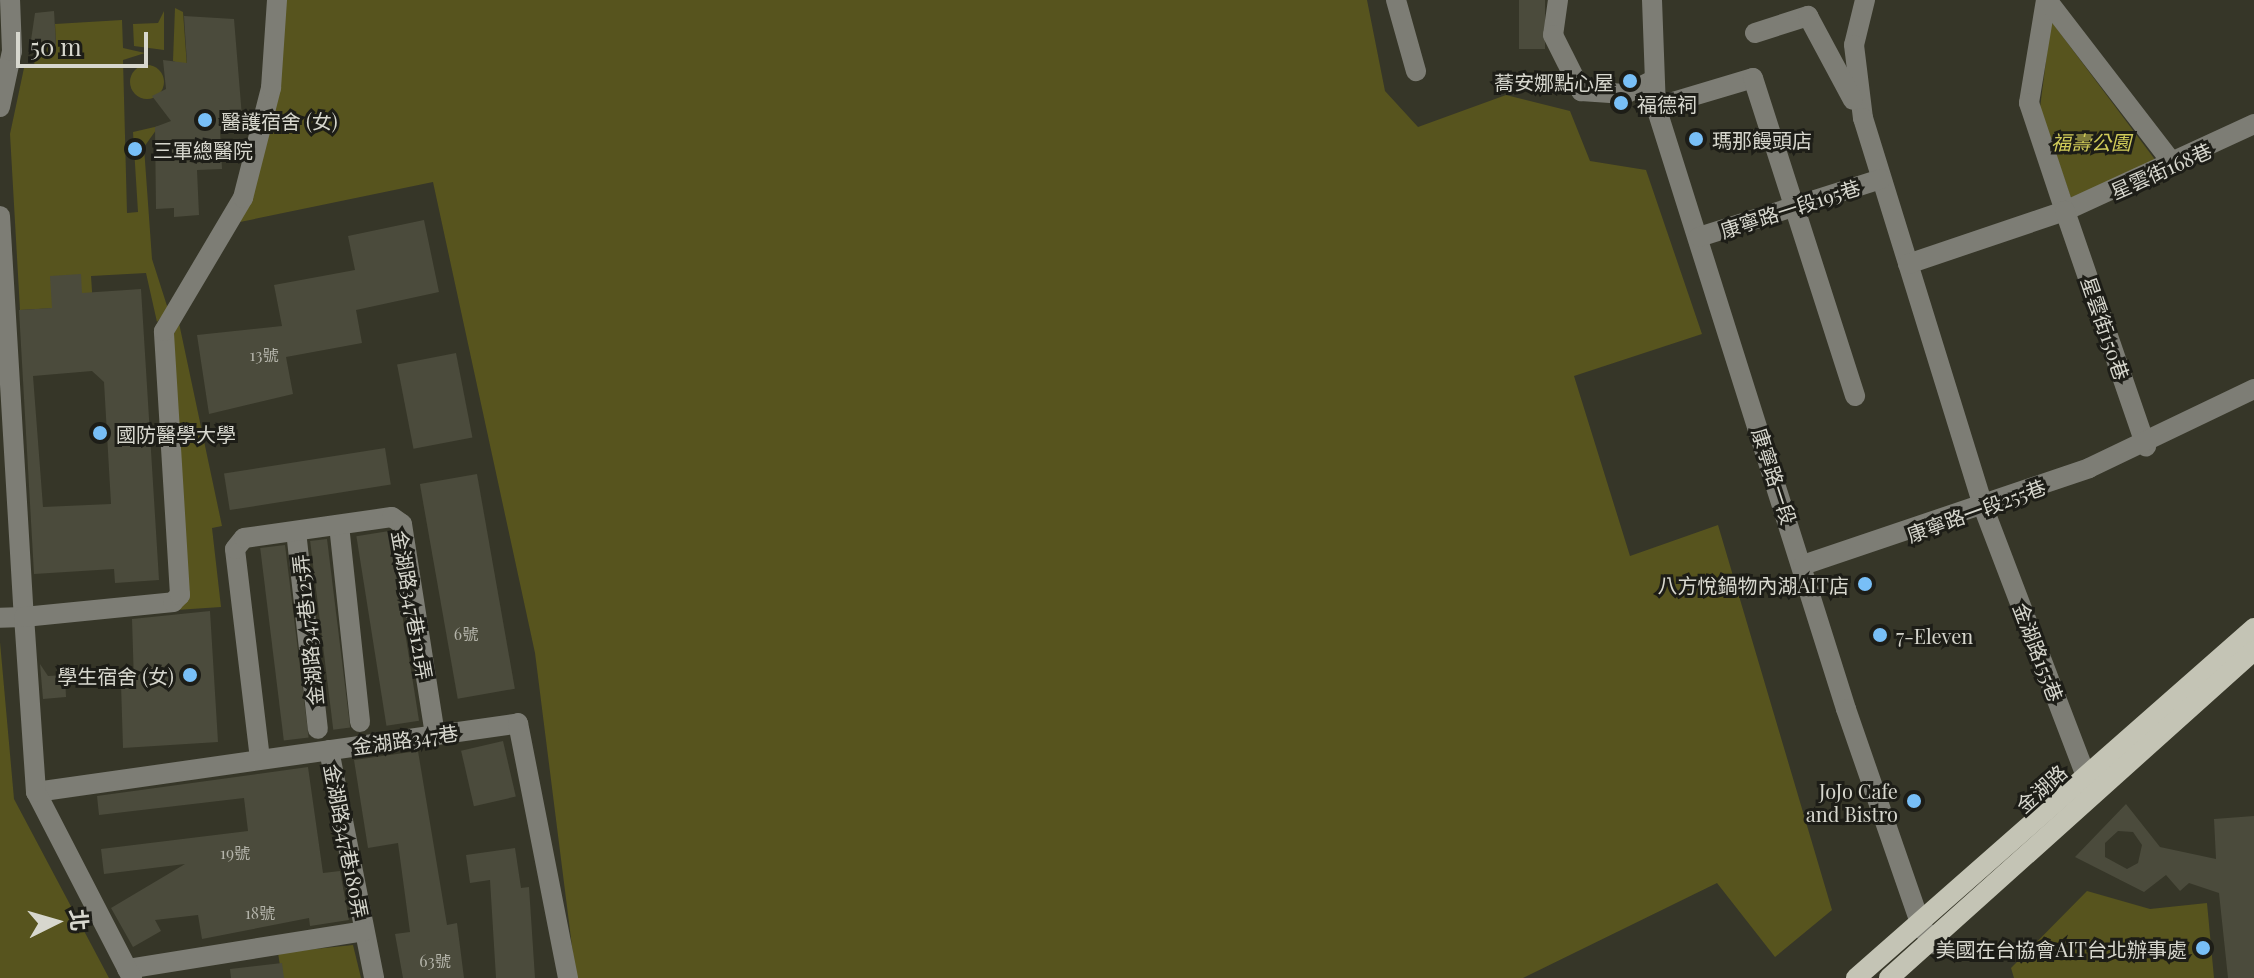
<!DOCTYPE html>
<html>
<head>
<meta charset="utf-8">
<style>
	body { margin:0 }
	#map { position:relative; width:2254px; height:978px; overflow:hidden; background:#363628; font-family:"Playfair Display","Noto Sans TC",serif }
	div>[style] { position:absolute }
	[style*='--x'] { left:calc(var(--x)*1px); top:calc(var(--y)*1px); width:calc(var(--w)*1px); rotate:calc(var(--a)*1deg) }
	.green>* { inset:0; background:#57541e }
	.round { border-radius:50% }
	.building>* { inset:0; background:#4b4b3c; transform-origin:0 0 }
	.minor>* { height:20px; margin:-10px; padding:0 10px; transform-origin:10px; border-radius:10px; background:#7d7d75 }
	.major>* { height:20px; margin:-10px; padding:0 10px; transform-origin:10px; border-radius:10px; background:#c4c4b5 }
	.dots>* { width:22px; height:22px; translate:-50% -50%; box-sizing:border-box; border:4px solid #1d1d17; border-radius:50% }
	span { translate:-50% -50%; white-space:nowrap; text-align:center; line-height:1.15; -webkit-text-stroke:6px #1d1d17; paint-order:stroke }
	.number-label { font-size:16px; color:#b4b4aa }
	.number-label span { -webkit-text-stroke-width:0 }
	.poi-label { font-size:20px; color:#d7d7ce }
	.right { translate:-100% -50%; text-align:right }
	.left { translate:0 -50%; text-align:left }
	.park-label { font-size:20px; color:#d1cc59; font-style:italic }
	.street-label { font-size:20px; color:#d7d7ce }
	.north { position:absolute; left:16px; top:882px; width:80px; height:80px; -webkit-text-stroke:6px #1d1d17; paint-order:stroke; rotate:85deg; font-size:22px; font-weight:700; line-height:32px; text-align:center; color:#d7d7ce }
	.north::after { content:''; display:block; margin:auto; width:28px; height:36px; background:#d7d7ce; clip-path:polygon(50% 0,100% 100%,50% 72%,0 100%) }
	.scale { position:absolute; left:16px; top:32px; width:132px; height:36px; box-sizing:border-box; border:4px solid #d7d7ce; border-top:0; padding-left:10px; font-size:24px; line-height:28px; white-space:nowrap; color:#d7d7ce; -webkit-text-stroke:6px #1d1d17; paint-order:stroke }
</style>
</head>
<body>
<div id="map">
	<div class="green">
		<i style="clip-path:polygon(285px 0,1367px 0,1385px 91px,1418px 127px,1506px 95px,1570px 111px,1590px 161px,1646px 170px,1702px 334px,1574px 376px,1630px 556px,1718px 525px,1832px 910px,1775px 957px,1717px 883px,1523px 978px,576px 978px,535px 653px,433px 182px,240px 222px,279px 89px)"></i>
		<i style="clip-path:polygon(175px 8px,183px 12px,187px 67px,173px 61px)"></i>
		<i style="clip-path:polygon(164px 11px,164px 50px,134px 46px,133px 24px,158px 23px)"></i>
		<i style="clip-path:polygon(122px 20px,123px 48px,145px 53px,123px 60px,127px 213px,138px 212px,133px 132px,159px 126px,144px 147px,152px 259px,168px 309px,157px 322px,146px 273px,91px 276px,93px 306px,20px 310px,10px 134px,24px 68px,34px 68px,36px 39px,37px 46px,56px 44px,55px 24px)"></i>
		<i style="clip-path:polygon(2051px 21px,2156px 161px,2071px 198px,2040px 108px)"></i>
		<i class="round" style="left:130px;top:65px;width:34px;height:34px"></i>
		<i style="clip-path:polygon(179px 323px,222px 526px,212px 528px,221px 607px,176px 610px,186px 600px,173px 336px)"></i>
		<i style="clip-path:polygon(0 642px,14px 799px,109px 978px,0 978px)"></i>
		<i style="clip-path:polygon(2087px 891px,2150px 909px,2207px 903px,2214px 978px,2014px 978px,2011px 968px)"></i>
		<i style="clip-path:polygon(353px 945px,361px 978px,282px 978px,278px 953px)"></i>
	</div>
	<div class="building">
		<i style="left:1519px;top:0;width:26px;height:49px"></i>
		<i style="clip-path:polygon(54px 11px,56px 45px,30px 47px,35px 13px)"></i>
		<i style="clip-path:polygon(184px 16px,234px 19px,243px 129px,220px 130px,222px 169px,197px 170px,199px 215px,174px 217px,174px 208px,156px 209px,155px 127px,171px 121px,152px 96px,166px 89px,163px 60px,187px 63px)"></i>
		<i style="clip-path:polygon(424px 220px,439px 292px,356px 310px,362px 343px,286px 357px,293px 394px,209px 414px,197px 335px,282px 326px,274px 285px,355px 270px,348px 236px)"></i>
		<i style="clip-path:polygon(evenodd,81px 274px,82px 293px,141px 289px,159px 580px,115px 583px,114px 569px,34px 574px,19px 310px,52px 308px,50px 276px,81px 274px,92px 371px,104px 382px,111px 504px,43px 507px,33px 376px,92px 371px)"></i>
		<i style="left:456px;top:353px;width:86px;height:60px;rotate:79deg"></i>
		<i style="left:385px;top:448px;width:37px;height:163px;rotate:81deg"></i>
		<i style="left:477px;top:474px;width:218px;height:58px;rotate:80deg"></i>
		<i style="left:389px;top:531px;width:192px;height:33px;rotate:81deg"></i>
		<i style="left:327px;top:539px;width:190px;height:17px;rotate:83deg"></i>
		<i style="left:285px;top:545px;width:194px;height:25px;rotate:83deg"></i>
		<i style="clip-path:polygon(210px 611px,218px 742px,123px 748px,121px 684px,134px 683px,132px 619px)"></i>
		<i style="clip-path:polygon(40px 664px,48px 676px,65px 675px,66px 697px,43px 699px)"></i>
		<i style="left:503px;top:741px;width:57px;height:43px;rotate:77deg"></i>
		<i style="clip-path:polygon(418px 751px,447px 925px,457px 923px,464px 978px,403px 978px,395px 934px,410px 932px,398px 843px,368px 848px,354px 760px)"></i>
		<i style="clip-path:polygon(308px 767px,323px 873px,340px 871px,349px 920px,310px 926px,309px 918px,202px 939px,198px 915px,155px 920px,161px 931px,133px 947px,111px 908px,185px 864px,104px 874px,101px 849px,248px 831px,244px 798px,99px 815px,97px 796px)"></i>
		<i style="clip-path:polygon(evenodd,2126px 804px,2160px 847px,2216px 859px,2214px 819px,2254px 816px,2254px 978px,2228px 978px,2219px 893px,2189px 883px,2180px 891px,2166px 875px,2144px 892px,2075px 857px,2126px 804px,2118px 831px,2133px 832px,2142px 845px,2138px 863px,2127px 869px,2105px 857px,2105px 843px,2118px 831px)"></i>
		<i style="clip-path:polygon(515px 848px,521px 888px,529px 887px,535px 978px,496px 978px,490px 880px,470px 883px,466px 855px)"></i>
		<i style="clip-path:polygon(282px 963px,284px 978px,231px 978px,230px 969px)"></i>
	</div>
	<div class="minor">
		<i style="--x:1396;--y:0;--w:74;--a:74.3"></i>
		<i style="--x:1558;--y:0;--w:35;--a:98"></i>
		<i style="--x:1553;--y:35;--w:63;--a:63.4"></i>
		<i style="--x:1581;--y:91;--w:44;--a:3.9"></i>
		<i style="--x:1625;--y:94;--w:28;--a:-26"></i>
		<i style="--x:1652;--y:0;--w:107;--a:87.9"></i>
		<i style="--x:1656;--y:107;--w:631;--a:72.48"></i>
		<i style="--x:1846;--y:709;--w:230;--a:70.9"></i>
		<i style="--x:1921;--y:926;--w:22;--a:54"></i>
		<i style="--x:1865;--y:0;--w:46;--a:103.7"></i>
		<i style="--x:1854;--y:45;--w:74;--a:83"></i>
		<i style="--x:1863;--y:118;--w:409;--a:72.8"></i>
		<i style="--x:1984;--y:509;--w:303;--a:69.1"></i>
		<i style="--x:2046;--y:0;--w:104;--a:99.4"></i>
		<i style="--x:2029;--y:103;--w:114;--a:71.6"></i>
		<i style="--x:2065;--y:211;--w:208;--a:-24.7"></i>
		<i style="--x:2047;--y:0;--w:208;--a:52.4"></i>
		<i style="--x:1755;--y:33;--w:56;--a:-17.8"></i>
		<i style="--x:1808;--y:16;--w:95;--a:61.8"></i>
		<i style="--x:0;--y:107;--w:57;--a:-77.9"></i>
		<i style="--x:12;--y:51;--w:51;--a:-92.2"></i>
		<i style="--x:1656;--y:107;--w:101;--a:-16.6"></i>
		<i style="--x:1753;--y:78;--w:334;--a:72.2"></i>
		<i style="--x:0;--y:216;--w:402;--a:86.6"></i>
		<i style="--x:24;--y:617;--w:24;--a:178"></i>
		<i style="--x:1699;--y:237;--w:191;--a:-17.7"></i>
		<i style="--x:1908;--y:264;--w:166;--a:-18.7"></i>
		<i style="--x:2065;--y:211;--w:249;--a:71"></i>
		<i style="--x:339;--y:525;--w:198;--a:83.9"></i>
		<i style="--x:296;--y:531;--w:199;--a:83.7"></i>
		<i style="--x:1803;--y:565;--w:302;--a:-18.7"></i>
		<i style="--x:2089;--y:468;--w:183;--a:-25.6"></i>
		<i style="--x:329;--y:750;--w:232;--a:78.8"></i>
		<i style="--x:260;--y:759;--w:211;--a:-96.8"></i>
		<i style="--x:235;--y:549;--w:14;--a:-51"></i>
		<i style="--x:244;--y:538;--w:149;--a:-8.1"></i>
		<i style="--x:392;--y:517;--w:12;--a:35"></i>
		<i style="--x:402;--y:524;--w:213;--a:81.1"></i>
		<i style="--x:36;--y:792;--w:487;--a:-8.1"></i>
		<i style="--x:518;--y:723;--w:260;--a:78.9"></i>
		<i style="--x:127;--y:969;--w:240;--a:-9.1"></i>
		<i style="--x:132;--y:978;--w:209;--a:-117.3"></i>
		<i style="--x:36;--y:792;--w:175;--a:-93.9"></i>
		<i style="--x:24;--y:617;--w:150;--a:-5.7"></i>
		<i style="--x:173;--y:602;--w:10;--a:-45"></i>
		<i style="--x:180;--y:595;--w:264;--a:-93.5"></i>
		<i style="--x:164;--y:331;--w:155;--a:-59.3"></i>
		<i style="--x:243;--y:198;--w:114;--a:-75.7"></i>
		<i style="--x:271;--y:88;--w:88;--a:-86.1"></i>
	</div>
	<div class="major">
		<i style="--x:1856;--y:978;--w:530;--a:-41.33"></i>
		<i style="--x:1889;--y:978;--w:490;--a:-41.9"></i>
	</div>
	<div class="dots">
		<i style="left:1630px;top:81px;background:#78bff7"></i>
		<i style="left:1621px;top:103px;background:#78bff7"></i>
		<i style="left:205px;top:120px;background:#78bff7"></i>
		<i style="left:1696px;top:139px;background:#78bff7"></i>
		<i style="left:135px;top:149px;background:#78bff7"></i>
		<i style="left:100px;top:433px;background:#78bff7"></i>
		<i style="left:1865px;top:584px;background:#78bff7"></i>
		<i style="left:1880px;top:635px;background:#78bff7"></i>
		<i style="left:190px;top:675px;background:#78bff7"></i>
		<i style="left:1914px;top:801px;background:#78bff7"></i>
		<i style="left:2203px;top:948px;background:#78bff7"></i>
	</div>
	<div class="number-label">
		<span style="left:264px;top:355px">13號</span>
		<span style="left:466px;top:634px">6號</span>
		<span style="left:235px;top:853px">19號</span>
		<span style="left:260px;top:913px">18號</span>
		<span style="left:435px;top:961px">63號</span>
	</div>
	<div class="poi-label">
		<span class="right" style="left:1614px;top:81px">蕎安娜點心屋</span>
		<span class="left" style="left:1637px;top:103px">福德祠</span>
		<span class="left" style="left:221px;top:120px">醫護宿舍 (女)</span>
		<span class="left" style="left:1712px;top:139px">瑪那饅頭店</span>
		<span class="left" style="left:153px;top:149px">三軍總醫院</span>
		<span class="left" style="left:116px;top:433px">國防醫學大學</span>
		<span class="right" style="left:1849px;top:584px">八方悅鍋物內湖AIT店</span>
		<span class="left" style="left:1896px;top:635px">7-Eleven</span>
		<span class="right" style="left:174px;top:675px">學生宿舍 (女)</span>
		<span class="right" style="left:1898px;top:802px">JoJo Cafe<br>and Bistro</span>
		<span class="right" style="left:2187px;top:948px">美國在台協會AIT台北辦事處</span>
	</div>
	<div class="park-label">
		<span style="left:2091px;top:141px">福壽公園</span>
	</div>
	<div class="street-label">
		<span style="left:2161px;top:170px;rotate:-24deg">星雲街168巷</span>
		<span style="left:1790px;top:208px;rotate:-18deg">康寧路一段195巷</span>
		<span style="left:2106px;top:328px;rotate:71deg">星雲街150巷</span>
		<span style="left:1775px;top:476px;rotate:72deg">康寧路一段</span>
		<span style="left:1976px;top:510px;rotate:-20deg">康寧路一段255巷</span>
		<span style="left:413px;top:605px;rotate:80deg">金湖路347巷121弄</span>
		<span style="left:307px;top:630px;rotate:-96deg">金湖路347巷125弄</span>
		<span style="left:2039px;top:652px;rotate:69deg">金湖路155巷</span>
		<span style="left:405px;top:739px;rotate:-8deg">金湖路347巷</span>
		<span style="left:2041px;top:788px;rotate:-42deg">金湖路</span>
		<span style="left:347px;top:841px;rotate:79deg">金湖路347巷180弄</span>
	</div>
	<div class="north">北</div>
	<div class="scale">50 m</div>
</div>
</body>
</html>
